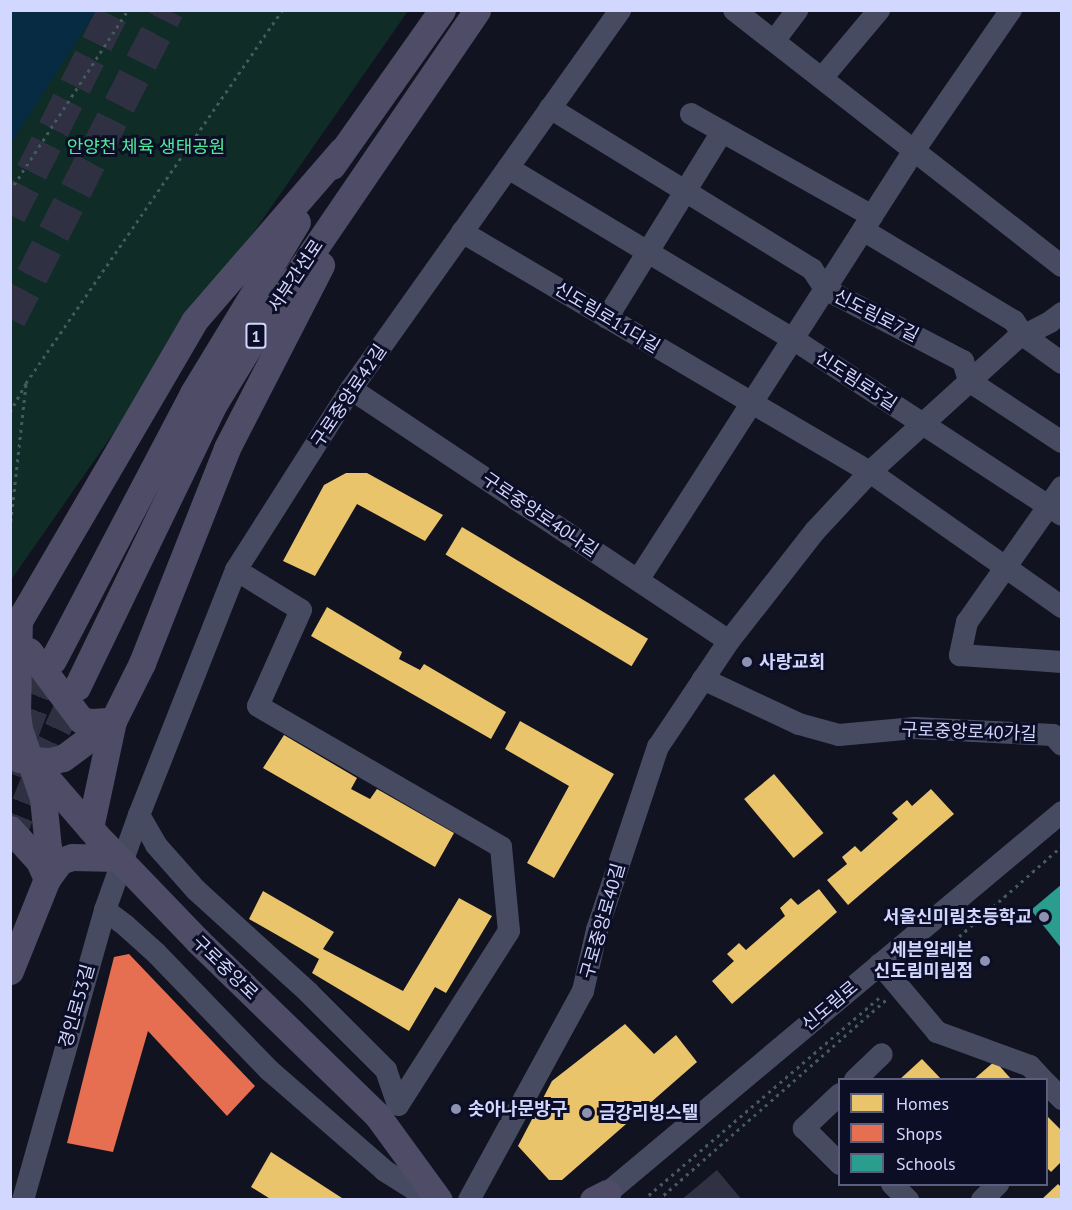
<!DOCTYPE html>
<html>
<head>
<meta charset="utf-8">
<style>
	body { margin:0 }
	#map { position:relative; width:1072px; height:1210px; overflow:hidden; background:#121320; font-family:"PT Sans","Noto Sans KR",sans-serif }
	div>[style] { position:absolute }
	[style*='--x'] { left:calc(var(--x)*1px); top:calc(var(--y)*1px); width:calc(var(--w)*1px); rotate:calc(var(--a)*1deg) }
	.green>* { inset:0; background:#0f2c26 }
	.water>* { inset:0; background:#062b43 }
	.homes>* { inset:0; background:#e9c46a; transform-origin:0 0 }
	.shops>* { inset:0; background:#e76f51 }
	.schools>* { inset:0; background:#2a9d8f }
	.building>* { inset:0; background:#303143 }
	.major-tunnel>* { height:27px; margin-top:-13.5px; transform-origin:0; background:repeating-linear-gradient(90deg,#2f3041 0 27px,transparent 0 41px) }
	.highway-tunnel>* { height:32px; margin-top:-16px; transform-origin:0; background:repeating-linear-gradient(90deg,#2f3041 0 32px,transparent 0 48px) }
	.path>* { height:3px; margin-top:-1.5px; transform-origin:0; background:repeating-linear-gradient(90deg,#435a61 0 3px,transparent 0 7.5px) }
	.minor>* { height:22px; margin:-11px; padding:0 11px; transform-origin:11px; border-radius:11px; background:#464b61 }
	.major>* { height:27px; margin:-13.5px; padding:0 13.5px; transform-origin:13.5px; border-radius:13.5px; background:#4e4c67 }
	.major-bridge>* { height:27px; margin:-13.5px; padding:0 13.5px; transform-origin:13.5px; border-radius:13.5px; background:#4e4c67 }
	.dots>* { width:16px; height:16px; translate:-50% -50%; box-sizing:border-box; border:3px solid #0c0e26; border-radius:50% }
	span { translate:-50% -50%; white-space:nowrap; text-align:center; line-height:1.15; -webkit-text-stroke:6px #0c0e26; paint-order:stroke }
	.shield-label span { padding:2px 4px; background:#0c0e26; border:2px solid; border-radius:4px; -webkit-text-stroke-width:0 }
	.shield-label { font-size:16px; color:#d1d7ff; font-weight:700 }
	.park-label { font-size:18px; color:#51eb9e }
	.street-label { font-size:18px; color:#d1d7ff }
	.poi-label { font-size:18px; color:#d1d7ff; font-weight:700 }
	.left { translate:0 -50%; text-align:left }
	.right { translate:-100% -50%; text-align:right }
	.frame { position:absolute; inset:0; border:12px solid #d1d7ff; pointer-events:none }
	.legend { position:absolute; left:838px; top:1078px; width:210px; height:108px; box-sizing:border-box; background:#0c0e26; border:2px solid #5b5e7d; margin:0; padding:8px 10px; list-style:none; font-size:18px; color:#d1d7ff }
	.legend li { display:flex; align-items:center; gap:12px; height:30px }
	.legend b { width:30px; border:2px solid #5b5e7d }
</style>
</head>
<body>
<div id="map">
	<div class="green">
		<i style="clip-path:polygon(11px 11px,408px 11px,11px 580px)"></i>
	</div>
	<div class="water">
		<i style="clip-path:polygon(11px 10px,96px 11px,11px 143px,10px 11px)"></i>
	</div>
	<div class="homes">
		<i style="clip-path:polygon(346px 473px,367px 473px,443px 515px,425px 541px,357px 504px,315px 576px,283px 561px,324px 485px)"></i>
		<i style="left:462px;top:527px;width:217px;height:32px;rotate:31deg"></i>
		<i style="clip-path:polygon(327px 607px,402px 652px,399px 659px,420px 670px,424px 664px,506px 712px,491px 739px,311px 636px)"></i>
		<i style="clip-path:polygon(520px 721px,614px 774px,554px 878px,527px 863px,569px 786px,505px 749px)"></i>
		<i style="clip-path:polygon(284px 735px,357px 778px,351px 789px,370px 799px,377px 789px,454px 833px,435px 867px,263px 768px)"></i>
		<i style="left:774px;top:774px;width:77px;height:39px;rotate:50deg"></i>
		<i style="clip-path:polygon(931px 789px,954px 814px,848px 905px,827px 880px,847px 864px,842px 857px,855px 846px,861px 852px,898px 819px,892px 813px,907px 800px,912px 806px)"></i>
		<i style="clip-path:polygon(819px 889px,837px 912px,732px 1004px,712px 981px,734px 961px,727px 954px,739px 943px,746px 950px,785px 916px,780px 908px,791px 898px,798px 905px)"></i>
		<i style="clip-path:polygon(263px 891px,334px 932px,323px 949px,403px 991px,459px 898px,492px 916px,446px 993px,435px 987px,409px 1031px,312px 973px,319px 959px,249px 919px)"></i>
		<i style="clip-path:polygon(625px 1024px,654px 1054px,676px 1035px,697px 1062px,562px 1180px,549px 1180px,518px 1146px,552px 1081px)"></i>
		<i style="clip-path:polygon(922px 1059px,942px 1080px,899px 1080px)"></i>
		<i style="clip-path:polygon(995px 1061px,1012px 1080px,973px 1080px)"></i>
		<i style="clip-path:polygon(1046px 1115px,1062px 1131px,1062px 1161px,1051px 1172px,1046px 1167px)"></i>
		<i style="clip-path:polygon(271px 1152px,345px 1200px,272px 1200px,251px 1187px)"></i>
		<i style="clip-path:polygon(1058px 1184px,1062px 1188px,1062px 1200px,1041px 1200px)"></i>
	</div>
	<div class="shops">
		<i style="clip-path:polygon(129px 954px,255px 1086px,227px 1116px,148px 1031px,113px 1152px,67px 1143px,114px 957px)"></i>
	</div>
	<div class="schools">
		<i style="clip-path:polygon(1062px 884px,1062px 949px,1031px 910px)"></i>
	</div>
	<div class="building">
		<i style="clip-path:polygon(717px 1170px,742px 1200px,681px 1200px)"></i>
	</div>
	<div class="major-tunnel">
		<i style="--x:10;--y:773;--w:121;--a:-69.2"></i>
		<i style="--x:10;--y:841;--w:81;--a:-68.2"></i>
		<i style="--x:40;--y:766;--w:87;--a:-64.9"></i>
	</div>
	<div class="highway-tunnel">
		<i style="--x:10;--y:215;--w:230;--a:-63.1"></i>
		<i style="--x:10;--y:319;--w:347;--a:-62.9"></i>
	</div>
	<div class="path">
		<i style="--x:10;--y:191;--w:216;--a:-56.9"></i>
		<i style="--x:10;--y:412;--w:33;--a:-61"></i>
		<i style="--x:26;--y:383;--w:452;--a:-55.5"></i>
		<i style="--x:10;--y:529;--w:146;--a:-83.7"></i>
		<i style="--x:914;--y:976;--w:197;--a:-41.3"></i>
		<i style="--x:643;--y:1200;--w:313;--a:-40.6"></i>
		<i style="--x:658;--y:1200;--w:303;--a:-41.3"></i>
	</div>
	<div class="minor">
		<i style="--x:734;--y:10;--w:416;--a:38"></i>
		<i style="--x:774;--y:41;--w:39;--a:-53"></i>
		<i style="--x:822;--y:78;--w:89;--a:-50"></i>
		<i style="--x:550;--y:108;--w:308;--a:31.6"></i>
		<i style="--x:812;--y:269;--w:24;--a:57"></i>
		<i style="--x:825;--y:289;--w:156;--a:27.6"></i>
		<i style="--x:963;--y:361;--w:21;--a:73"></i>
		<i style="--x:969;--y:381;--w:111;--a:33.3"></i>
		<i style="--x:691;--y:114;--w:208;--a:29.4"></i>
		<i style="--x:508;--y:168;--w:332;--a:31"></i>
		<i style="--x:793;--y:339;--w:321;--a:33.2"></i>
		<i style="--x:863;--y:230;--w:176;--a:31.1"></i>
		<i style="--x:1014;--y:321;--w:17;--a:57"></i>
		<i style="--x:1023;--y:335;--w:48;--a:35.7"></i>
		<i style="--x:462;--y:232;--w:473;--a:30.5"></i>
		<i style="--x:870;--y:472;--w:235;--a:35.1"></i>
		<i style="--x:607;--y:318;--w:219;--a:-58.3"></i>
		<i style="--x:351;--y:389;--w:454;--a:33.7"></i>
		<i style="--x:1062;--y:487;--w:165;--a:125.1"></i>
		<i style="--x:967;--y:622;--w:34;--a:102"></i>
		<i style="--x:960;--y:655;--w:102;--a:3.9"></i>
		<i style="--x:236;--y:570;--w:76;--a:31.6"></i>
		<i style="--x:301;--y:610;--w:105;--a:114.1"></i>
		<i style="--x:258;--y:706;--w:281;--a:30.1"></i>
		<i style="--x:501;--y:847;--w:84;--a:84.6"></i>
		<i style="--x:509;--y:931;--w:206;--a:122.5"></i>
		<i style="--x:638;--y:580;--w:512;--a:-57.27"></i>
		<i style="--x:915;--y:149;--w:169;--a:-55.4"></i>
		<i style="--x:703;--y:679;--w:106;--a:25.1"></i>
		<i style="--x:799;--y:724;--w:41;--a:15.4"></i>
		<i style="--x:839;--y:735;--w:76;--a:-5.3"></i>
		<i style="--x:915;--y:728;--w:138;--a:2.9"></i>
		<i style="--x:1053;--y:735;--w:13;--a:48"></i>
		<i style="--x:139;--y:815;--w:34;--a:60"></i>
		<i style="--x:156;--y:845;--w:60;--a:48.4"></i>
		<i style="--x:196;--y:890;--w:153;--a:42.3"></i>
		<i style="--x:309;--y:993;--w:109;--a:45"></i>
		<i style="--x:386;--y:1070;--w:37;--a:71"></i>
		<i style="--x:105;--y:910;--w:26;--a:37"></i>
		<i style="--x:126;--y:926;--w:40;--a:42"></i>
		<i style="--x:156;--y:953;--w:163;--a:46"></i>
		<i style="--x:269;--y:1070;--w:154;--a:41"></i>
		<i style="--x:385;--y:1171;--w:54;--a:32.2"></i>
		<i style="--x:880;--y:964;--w:89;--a:50"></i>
		<i style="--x:937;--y:1032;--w:99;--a:20.1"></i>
		<i style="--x:1030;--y:1066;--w:19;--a:47"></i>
		<i style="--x:855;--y:1080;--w:37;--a:-44"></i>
		<i style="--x:1046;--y:1083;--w:23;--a:45"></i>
		<i style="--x:840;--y:1094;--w:50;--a:136.6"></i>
		<i style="--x:804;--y:1128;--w:51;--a:45"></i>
		<i style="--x:892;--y:1184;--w:23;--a:45"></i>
		<i style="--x:23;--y:1200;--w:301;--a:-74.2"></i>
		<i style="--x:105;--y:910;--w:101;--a:-70.3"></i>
		<i style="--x:139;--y:815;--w:264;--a:-68.4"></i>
		<i style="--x:236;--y:570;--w:214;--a:-57.6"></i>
		<i style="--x:351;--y:389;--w:465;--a:-54.6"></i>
		<i style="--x:469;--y:1200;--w:238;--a:-61.4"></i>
		<i style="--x:583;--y:991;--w:63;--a:-77.1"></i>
		<i style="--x:597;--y:930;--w:193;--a:-71.6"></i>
		<i style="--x:658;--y:747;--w:128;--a:-56.2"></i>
		<i style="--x:729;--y:641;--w:140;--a:-52"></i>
		<i style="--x:815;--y:531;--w:81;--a:-47"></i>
		<i style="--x:870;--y:472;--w:196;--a:-42.3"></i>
		<i style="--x:1015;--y:340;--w:39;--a:-27"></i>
		<i style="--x:1050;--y:322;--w:15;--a:-37"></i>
		<i style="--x:599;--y:1200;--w:604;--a:-39.96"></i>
		<i style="--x:982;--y:1200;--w:23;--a:-45"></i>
	</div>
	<div class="major">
		<i style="--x:332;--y:166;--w:191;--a:-54.8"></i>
		<i style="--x:29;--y:651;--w:86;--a:53"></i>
		<i style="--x:81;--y:720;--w:10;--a:11"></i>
		<i style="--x:91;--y:722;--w:22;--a:-3"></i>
		<i style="--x:53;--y:660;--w:301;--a:-62.3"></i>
		<i style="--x:193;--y:393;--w:200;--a:-58.7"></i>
		<i style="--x:77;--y:687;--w:314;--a:-64.2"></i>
		<i style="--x:214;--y:404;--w:87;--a:-58.7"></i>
		<i style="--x:259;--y:330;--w:387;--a:-55.7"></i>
		<i style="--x:19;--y:759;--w:31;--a:4"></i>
		<i style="--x:50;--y:761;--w:13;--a:-13"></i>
		<i style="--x:63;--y:758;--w:62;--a:-36.5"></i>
		<i style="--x:38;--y:768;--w:89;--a:49.1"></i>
		<i style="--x:90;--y:828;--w:109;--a:-77.9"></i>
		<i style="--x:113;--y:721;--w:65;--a:-63.4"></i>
		<i style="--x:142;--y:663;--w:231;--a:-68.4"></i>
		<i style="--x:227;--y:448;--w:206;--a:-62.8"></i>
		<i style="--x:10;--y:829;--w:43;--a:47.8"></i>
		<i style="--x:39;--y:861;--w:20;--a:66"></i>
		<i style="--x:47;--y:879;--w:22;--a:-54"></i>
		<i style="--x:60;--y:861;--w:13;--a:-18"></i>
		<i style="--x:72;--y:857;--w:45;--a:1.3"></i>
		<i style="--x:198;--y:941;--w:250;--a:44.2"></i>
		<i style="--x:377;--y:1115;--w:105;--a:53.9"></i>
		<i style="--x:10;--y:971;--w:99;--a:-68.1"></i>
		<i style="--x:47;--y:879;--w:31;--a:-88"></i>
		<i style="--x:48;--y:848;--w:50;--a:-95.7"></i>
		<i style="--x:43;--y:798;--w:73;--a:-109.2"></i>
		<i style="--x:19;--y:729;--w:16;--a:-97"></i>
		<i style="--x:17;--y:713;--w:92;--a:-88.8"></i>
		<i style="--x:19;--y:621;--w:347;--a:-59.7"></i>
		<i style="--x:194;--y:321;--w:226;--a:-49.1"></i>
		<i style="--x:593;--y:1200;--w:16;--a:-27"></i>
	</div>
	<div class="major-bridge">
		<i style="--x:96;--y:835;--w:147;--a:46.1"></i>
	</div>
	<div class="dots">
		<i style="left:747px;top:662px;background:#8e92b1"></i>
		<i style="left:1044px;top:917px;background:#8e92b1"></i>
		<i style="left:985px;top:961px;background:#8e92b1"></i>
		<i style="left:456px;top:1109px;background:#8e92b1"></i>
		<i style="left:587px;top:1113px;background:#8e92b1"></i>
	</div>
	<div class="shield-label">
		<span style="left:256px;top:336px">1</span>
	</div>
	<div class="park-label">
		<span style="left:146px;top:147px">안양천 체육 생태공원</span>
	</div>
	<div class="street-label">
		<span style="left:296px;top:276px;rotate:-56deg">서부간선로</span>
		<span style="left:876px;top:316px;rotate:27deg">신도림로7길</span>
		<span style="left:607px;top:318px;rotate:31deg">신도림로11다길</span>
		<span style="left:856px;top:381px;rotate:33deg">신도림로5길</span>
		<span style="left:349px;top:396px;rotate:-56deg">구로중앙로42길</span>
		<span style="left:540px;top:515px;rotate:34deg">구로중앙로40나길</span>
		<span style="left:969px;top:732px;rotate:2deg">구로중앙로40가길</span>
		<span style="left:603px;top:921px;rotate:-74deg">구로중앙로40길</span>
		<span style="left:225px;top:968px;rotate:44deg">구로중앙로</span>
		<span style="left:77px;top:1006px;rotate:-74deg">경인로53길</span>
		<span style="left:830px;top:1006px;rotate:-40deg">신도림로</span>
	</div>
	<div class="poi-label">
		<span class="left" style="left:759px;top:662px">사랑교회</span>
		<span class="right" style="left:1032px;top:917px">서울신미림초등학교</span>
		<span class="right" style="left:973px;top:961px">세븐일레븐<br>신도림미림점</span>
		<span class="left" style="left:468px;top:1109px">솟아나문방구</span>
		<span class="left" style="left:599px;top:1113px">금강리빙스텔</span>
	</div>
	<div class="frame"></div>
	<ul class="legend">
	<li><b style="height:16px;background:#e9c46a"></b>Homes</li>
	<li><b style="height:16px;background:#e76f51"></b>Shops</li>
	<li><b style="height:16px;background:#2a9d8f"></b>Schools</li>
	</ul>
</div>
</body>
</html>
